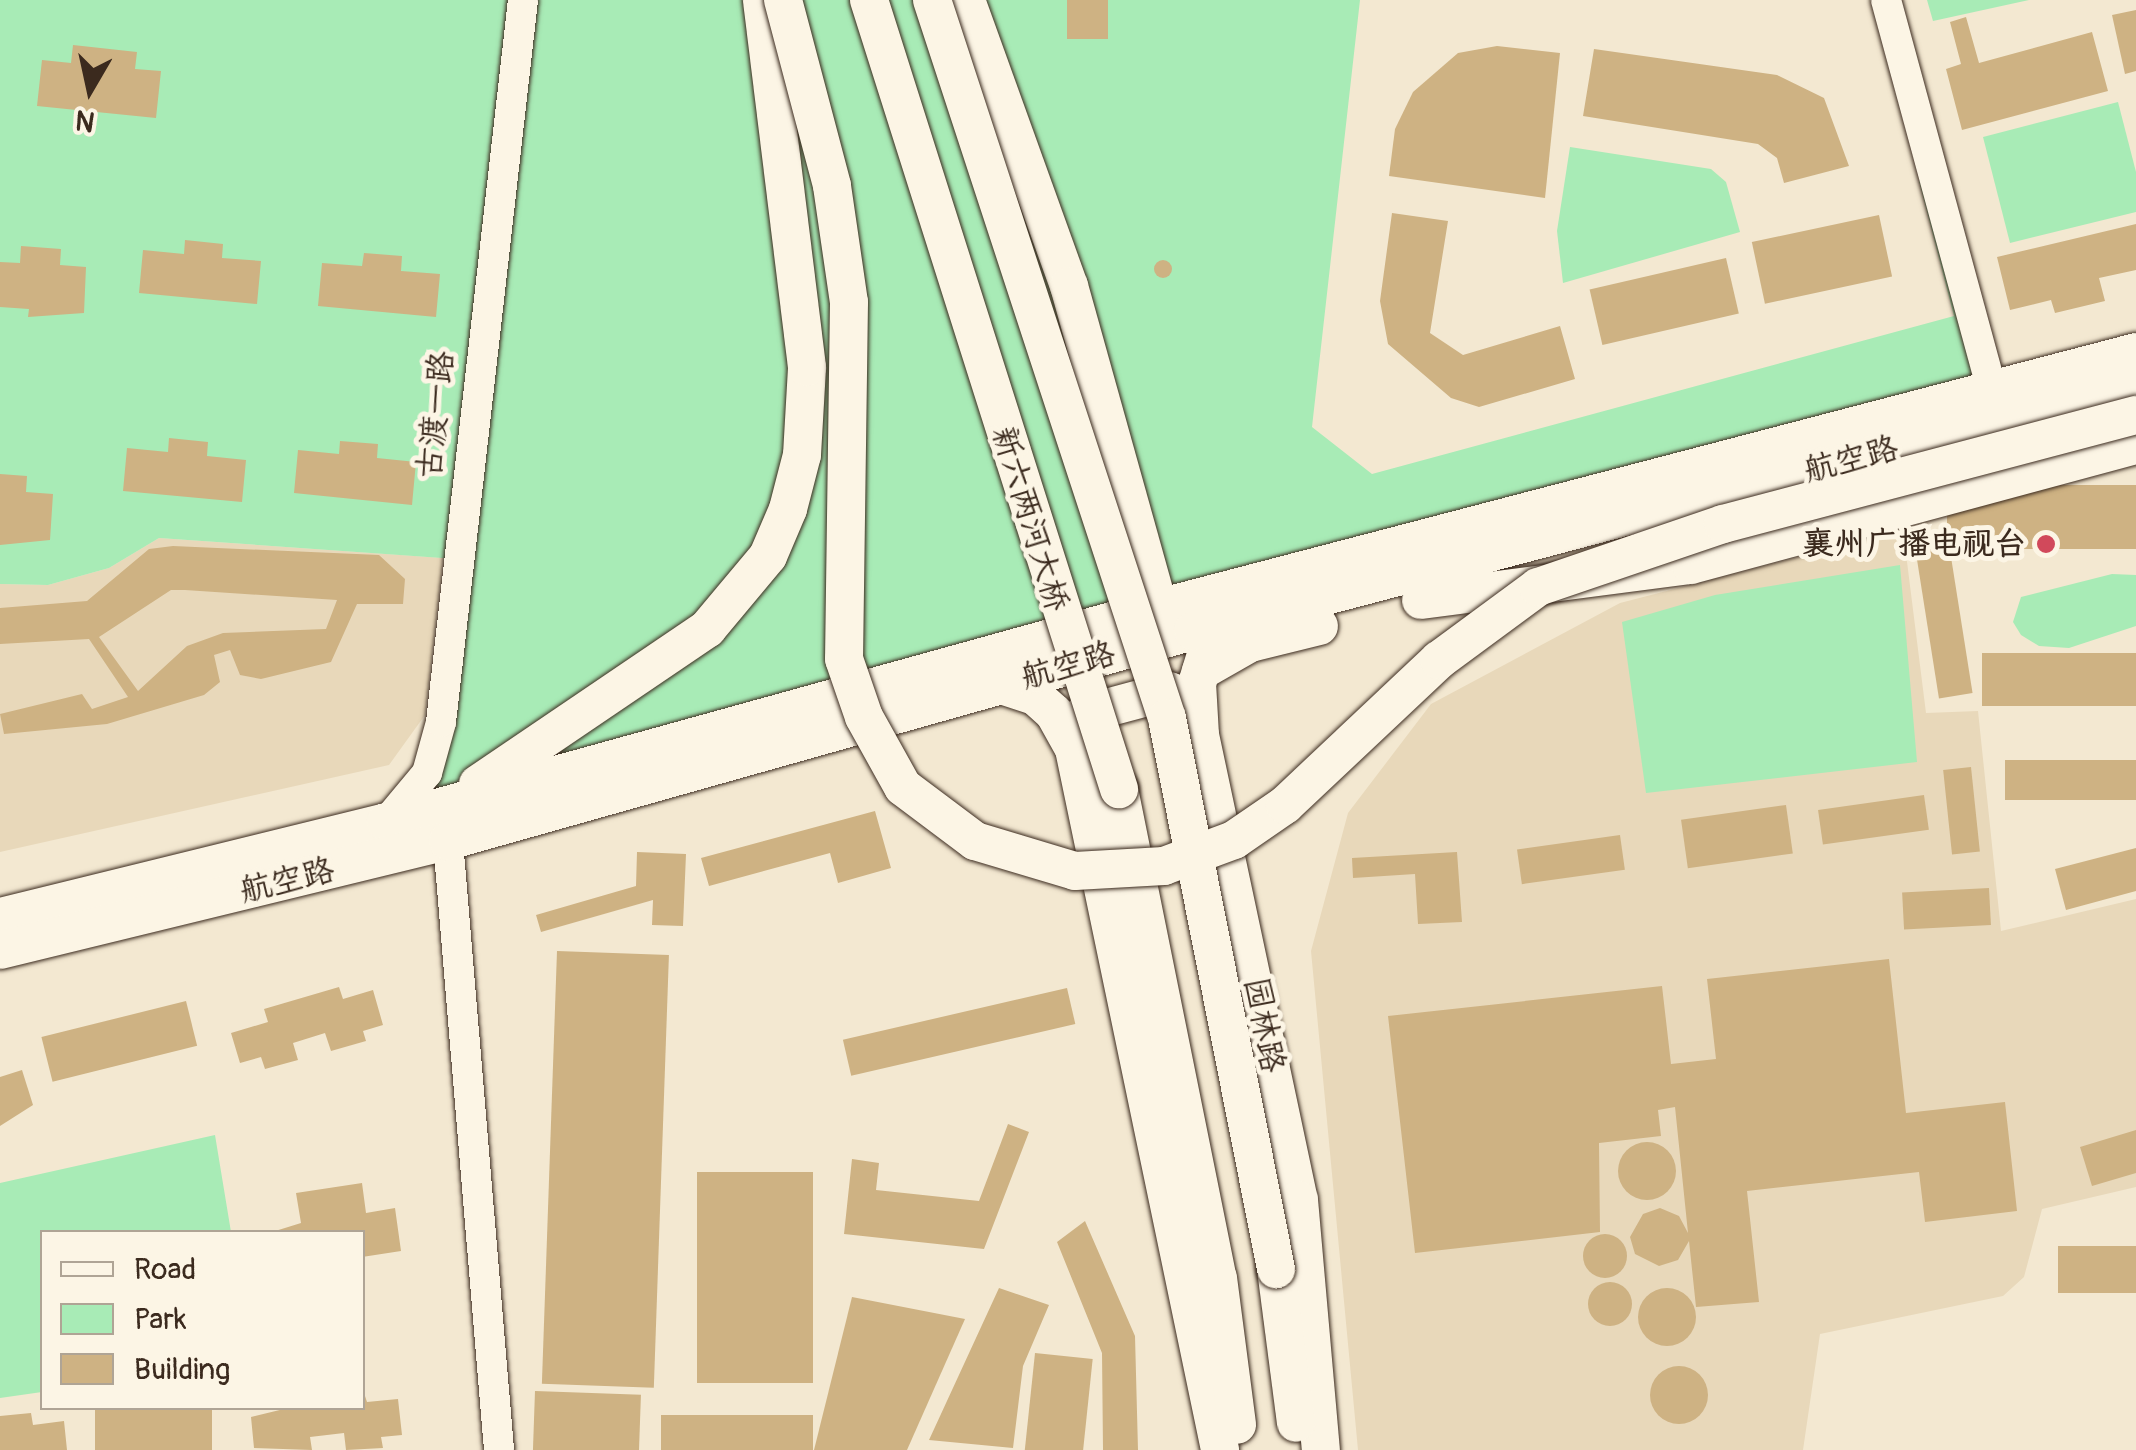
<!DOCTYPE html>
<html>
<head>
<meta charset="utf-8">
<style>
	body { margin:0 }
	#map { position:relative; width:2136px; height:1450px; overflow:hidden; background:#f3e8d1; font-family:Pangolin,"LXGW WenKai TC",sans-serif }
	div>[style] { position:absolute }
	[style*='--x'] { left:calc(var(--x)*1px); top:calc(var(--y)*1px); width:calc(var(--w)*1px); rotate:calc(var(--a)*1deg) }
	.built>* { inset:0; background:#e8d8ba }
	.green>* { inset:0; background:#a8ebb6 }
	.building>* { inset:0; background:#ceb283; transform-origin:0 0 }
	.round { border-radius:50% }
	.roads { filter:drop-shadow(0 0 2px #3b2a1e) drop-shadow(0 0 2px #3b2a1e) }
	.minor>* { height:30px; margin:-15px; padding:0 15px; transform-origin:15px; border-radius:15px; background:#fcf5e5 }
	.major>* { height:38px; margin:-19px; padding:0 19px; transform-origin:19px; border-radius:19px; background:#fcf5e5 }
	.bridges { filter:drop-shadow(0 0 2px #3b2a1e) drop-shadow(0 0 2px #3b2a1e) }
	.major-bridge>* { height:38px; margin:-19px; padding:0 19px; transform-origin:19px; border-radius:19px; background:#fcf5e5 }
	.dots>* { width:28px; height:28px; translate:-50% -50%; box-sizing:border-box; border:5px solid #fcf5e5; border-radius:50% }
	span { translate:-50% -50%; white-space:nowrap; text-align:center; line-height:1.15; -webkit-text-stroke:10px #fcf5e5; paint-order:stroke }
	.street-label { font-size:32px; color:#3b2a1e }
	.poi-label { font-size:32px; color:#3b2a1e; font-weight:700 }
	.right { translate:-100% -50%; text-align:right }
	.legend { position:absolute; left:40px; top:1230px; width:325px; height:180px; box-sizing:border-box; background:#fcf5e5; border:2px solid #afa495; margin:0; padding:12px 18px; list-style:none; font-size:30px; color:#3b2a1e }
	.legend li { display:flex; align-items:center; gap:20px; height:50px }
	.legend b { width:50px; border:2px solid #afa495 }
	.north { position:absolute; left:40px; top:40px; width:100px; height:100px; -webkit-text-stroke:8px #fcf5e5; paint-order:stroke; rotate:189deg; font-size:28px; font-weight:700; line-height:40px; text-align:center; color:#3b2a1e }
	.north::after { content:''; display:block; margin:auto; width:35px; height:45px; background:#3b2a1e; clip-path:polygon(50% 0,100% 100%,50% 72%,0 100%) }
</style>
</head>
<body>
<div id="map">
	<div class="built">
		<i style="clip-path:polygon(1903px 530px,1926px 713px,1978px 711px,2001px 931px,2136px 899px,2136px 1187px,2042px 1209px,2024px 1277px,2003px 1296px,1820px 1334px,1803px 1450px,1358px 1450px,1311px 951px,1348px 813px,1431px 704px,1620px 603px)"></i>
		<i style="clip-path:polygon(159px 538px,443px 558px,425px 715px,389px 765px,0 852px,0 584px,48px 585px,109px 568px)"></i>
	</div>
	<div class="green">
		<i style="clip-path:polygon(0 0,1360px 0,1312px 427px,1372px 474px,1954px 316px,1919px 181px,1936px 176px,1992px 390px,386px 822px,427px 773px,456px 559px,159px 538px,109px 568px,48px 585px,0 584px)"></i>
		<i style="clip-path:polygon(1927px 0,2029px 0,1933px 21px)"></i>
		<i style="clip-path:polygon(2118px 102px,2136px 172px,2136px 212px,2010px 243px,1983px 137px)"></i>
		<i style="clip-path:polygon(1570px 147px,1711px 169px,1726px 182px,1740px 232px,1563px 283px,1557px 231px)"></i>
		<i style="clip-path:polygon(1900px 565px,1917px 762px,1646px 793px,1622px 622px,1715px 595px)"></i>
		<i style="clip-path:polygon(2112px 574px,2136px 575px,2136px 626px,2069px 648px,2039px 646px,2021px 635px,2013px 622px,2021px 597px)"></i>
		<i style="clip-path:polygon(215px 1135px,231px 1232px,42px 1232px,42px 1392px,0 1398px,0 1183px)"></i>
	</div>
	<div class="building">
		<i style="left:1067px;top:0;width:41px;height:39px"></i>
		<i style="clip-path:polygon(2136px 10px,2136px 71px,2125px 74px,2112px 15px)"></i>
		<i style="clip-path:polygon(1966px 17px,1979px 63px,2092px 32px,2108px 91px,1962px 130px,1946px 69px,1961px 64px,1950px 22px)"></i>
		<i style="clip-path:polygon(73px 45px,137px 52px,135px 69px,161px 71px,156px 118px,37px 106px,42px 60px,71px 63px)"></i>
		<i style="clip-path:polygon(1497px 46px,1560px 53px,1545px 198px,1389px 176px,1395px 129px,1413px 92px,1458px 53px)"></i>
		<i style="clip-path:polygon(1594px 49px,1777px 75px,1824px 98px,1849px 166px,1784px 183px,1777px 158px,1758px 144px,1583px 116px)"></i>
		<i style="clip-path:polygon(1392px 213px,1448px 221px,1430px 333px,1463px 355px,1560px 326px,1575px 379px,1479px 407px,1451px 398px,1388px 344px,1380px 301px)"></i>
		<i style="left:1879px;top:215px;width:63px;height:130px;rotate:78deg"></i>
		<i style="clip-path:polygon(2136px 224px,2136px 270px,2099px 278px,2105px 301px,2055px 313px,2051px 300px,2010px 310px,1997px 257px)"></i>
		<i style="clip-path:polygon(185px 240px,223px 244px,222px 258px,261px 261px,257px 304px,139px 293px,143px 250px,184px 254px)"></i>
		<i style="clip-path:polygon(21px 246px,61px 249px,60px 265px,86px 267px,84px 313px,28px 317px,29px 309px,0 307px,0 262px,20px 263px)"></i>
		<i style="clip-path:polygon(364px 253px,402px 256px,401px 271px,440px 274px,436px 317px,318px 306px,322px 263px,362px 266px)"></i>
		<i style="left:1726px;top:258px;width:57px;height:140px;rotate:77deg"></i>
		<i class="round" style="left:1154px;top:260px;width:18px;height:18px"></i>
		<i style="clip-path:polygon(169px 438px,208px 442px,207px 456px,246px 460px,242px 502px,123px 491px,127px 448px,168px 452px)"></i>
		<i style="clip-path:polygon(340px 441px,378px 444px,377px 458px,416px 462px,412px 505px,294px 493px,298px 450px,339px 454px)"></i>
		<i style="clip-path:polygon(0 474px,27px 476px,26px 492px,53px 494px,50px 540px,0 545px)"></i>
		<i style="left:2136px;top:485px;width:64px;height:189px;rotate:90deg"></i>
		<i style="left:1948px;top:538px;width:157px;height:34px;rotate:81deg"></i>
		<i style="clip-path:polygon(evenodd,173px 546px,379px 555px,405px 579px,403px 604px,357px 604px,331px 662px,261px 679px,240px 675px,230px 650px,214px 655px,220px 682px,204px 695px,107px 724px,4px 734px,0 714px,82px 694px,92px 709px,128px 697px,89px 639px,0 644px,0 608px,87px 601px,149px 549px,173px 546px,171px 590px,185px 590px,337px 600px,326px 629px,223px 633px,187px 646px,138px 691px,99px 637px,171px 590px)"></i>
		<i style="left:2136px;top:653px;width:53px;height:154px;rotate:90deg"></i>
		<i style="left:2136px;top:760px;width:40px;height:131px;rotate:90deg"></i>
		<i style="left:1971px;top:767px;width:85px;height:28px;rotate:84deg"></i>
		<i style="left:1924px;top:795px;width:35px;height:107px;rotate:82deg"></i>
		<i style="left:1786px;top:805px;width:49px;height:106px;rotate:82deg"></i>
		<i style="clip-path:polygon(875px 811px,891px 868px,838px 883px,830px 853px,709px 886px,701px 858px)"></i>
		<i style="left:1620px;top:835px;width:35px;height:104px;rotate:82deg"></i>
		<i style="clip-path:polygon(2136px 848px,2136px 891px,2066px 910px,2055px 869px)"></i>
		<i style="clip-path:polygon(637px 852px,686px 854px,683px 926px,652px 925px,653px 900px,541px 932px,536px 915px,636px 886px)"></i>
		<i style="clip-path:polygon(1457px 852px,1462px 922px,1418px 924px,1415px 874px,1353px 878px,1352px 858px)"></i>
		<i style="left:1989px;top:888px;width:37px;height:87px;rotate:87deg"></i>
		<i style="left:557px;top:951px;width:112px;height:433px;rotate:2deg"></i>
		<i style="clip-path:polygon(1889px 959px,1906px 1113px,2005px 1102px,2017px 1211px,1925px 1222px,1919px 1172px,1747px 1191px,1759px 1302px,1696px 1307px,1689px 1241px,1678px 1260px,1659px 1266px,1635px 1254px,1630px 1237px,1643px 1214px,1660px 1208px,1679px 1216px,1688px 1233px,1675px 1107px,1658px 1110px,1661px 1136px,1599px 1143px,1600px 1232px,1415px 1253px,1388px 1016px,1662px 986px,1671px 1064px,1716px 1059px,1707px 979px)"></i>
		<i style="clip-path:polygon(339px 987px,343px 999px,373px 990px,383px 1025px,363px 1031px,366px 1041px,331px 1051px,325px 1033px,293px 1043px,298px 1060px,265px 1069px,261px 1057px,240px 1063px,231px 1033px,268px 1022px,264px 1009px)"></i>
		<i style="left:1067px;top:988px;width:37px;height:230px;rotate:77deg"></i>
		<i style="left:186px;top:1001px;width:46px;height:149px;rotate:76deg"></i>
		<i style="clip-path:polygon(22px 1070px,33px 1105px,0 1126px,0 1077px)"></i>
		<i style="clip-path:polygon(1008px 1124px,1029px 1132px,984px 1249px,844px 1234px,852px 1159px,879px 1163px,876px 1190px,979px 1201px)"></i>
		<i style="clip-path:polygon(2136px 1130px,2136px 1173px,2092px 1186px,2080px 1147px)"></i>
		<i class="round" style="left:1618px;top:1142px;width:58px;height:58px"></i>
		<i style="left:697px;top:1172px;width:116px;height:211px"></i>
		<i style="clip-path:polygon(362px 1183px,366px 1213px,395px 1208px,401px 1251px,362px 1257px,362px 1232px,272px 1232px,301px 1223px,296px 1193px)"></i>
		<i style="clip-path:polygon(1085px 1221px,1135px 1336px,1138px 1450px,1103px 1450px,1102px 1353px,1057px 1242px)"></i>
		<i class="round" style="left:1583px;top:1234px;width:44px;height:44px"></i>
		<i style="left:2136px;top:1246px;width:47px;height:78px;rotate:90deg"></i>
		<i class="round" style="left:1588px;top:1282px;width:44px;height:44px"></i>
		<i style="clip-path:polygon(999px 1288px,1049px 1305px,1023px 1366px,1013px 1448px,929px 1440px)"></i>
		<i class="round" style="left:1638px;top:1288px;width:58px;height:58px"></i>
		<i style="clip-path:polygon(852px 1297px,965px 1319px,907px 1450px,814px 1450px)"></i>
		<i style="left:1035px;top:1353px;width:58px;height:98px;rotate:6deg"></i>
		<i class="round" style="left:1650px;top:1366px;width:58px;height:58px"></i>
		<i style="clip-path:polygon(362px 1387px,367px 1402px,398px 1399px,402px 1435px,381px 1437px,383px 1448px,346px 1450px,344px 1433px,310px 1437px,312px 1450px,254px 1448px,251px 1417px,288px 1408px,362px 1408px)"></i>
		<i style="left:535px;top:1391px;width:106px;height:59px;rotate:2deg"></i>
		<i style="left:95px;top:1408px;width:117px;height:42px"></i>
		<i style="clip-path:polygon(31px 1413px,33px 1425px,64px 1421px,67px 1450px,0 1450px,0 1416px)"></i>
		<i style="left:661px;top:1415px;width:152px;height:35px"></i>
	</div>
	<div class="roads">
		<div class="minor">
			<i style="--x:1886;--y:0;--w:404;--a:74.8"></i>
			<i style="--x:386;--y:822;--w:64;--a:-50.1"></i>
			<i style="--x:427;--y:773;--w:53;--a:-74.6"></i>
			<i style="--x:441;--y:722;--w:727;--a:-83.52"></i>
			<i style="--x:448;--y:841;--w:611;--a:85.21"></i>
		</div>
		<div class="major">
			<i style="--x:966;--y:0;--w:304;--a:70.2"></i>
			<i style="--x:1069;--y:286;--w:334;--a:74.4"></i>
			<i style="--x:1421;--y:600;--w:272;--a:-7.4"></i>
			<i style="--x:1691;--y:565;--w:461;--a:-15.1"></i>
			<i style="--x:1207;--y:651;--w:34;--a:107"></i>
			<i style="--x:1197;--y:683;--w:52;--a:86.7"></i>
			<i style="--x:1200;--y:735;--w:475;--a:78"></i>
			<i style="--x:1299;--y:1200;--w:251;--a:85"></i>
			<i style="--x:1201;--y:671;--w:56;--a:-29.7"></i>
			<i style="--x:1250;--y:643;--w:71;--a:-13.8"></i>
			<i style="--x:1001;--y:685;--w:36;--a:18"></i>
			<i style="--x:1035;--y:696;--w:25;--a:42"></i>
			<i style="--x:1054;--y:713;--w:41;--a:60.9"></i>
			<i style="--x:1074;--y:749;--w:716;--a:78.23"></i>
			<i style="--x:1074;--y:729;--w:18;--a:-56"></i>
			<i style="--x:1084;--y:714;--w:88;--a:-15.1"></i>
			<i style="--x:1169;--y:691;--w:18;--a:19"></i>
			<i style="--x:478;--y:784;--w:277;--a:-34.1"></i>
			<i style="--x:707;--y:629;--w:95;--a:-50.1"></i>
			<i style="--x:768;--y:556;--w:51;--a:-66.9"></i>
			<i style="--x:788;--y:509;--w:56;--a:-75.5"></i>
			<i style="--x:802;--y:455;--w:88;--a:-86.7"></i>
			<i style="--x:807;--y:367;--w:370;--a:-97"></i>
			<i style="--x:1119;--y:789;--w:499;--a:78.6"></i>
			<i style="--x:1218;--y:1278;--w:148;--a:82.6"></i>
			<i style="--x:0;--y:917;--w:398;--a:-13.8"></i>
			<i style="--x:386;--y:822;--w:809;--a:-15.48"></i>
			<i style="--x:1166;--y:606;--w:1003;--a:-14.67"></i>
			<i style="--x:0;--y:950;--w:461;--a:-13.7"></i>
			<i style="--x:448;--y:841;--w:774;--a:-15.74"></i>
			<i style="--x:1193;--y:631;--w:975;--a:-14.79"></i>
			<i style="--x:1276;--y:1269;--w:155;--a:82.6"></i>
		</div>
	</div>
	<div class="bridges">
		<div class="major-bridge">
			<i style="--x:783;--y:0;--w:192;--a:75.2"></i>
			<i style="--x:832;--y:186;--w:117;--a:81.7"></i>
			<i style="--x:849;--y:302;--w:357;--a:90.8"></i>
			<i style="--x:844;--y:659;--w:61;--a:71"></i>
			<i style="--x:864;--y:717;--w:80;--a:60.9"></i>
			<i style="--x:903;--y:787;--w:90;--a:36.9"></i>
			<i style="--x:975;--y:841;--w:104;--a:16.7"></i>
			<i style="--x:1075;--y:871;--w:89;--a:-3.2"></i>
			<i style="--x:1164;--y:866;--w:75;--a:-20.4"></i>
			<i style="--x:1234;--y:840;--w:62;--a:-34.5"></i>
			<i style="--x:1285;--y:805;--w:212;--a:-43.3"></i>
			<i style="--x:1439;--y:660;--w:123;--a:-36.4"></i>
			<i style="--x:1538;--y:587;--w:195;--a:-18.8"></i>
			<i style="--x:1723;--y:524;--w:427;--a:-14.8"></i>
			<i style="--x:869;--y:0;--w:828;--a:72.42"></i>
			<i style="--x:932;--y:0;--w:755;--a:71.88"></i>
			<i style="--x:1167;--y:718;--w:562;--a:78.81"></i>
		</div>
	</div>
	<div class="dots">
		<i style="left:2046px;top:544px;background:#d1495b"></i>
	</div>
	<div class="street-label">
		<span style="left:436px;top:415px;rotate:-84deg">古渡一路</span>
		<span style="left:1851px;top:460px;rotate:-15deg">航空路</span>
		<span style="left:1030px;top:519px;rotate:73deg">新六两河大桥</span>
		<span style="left:1068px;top:666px;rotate:-16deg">航空路</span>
		<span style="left:287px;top:881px;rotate:-14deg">航空路</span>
		<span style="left:1264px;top:1025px;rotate:79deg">园林路</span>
	</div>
	<div class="poi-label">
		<span class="right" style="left:2026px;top:544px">襄州广播电视台</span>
	</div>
	<ul class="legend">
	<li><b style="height:12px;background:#fcf5e5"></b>Road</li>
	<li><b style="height:28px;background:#a8ebb6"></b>Park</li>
	<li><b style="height:28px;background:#ceb283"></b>Building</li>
	</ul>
	<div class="north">N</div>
</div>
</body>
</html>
